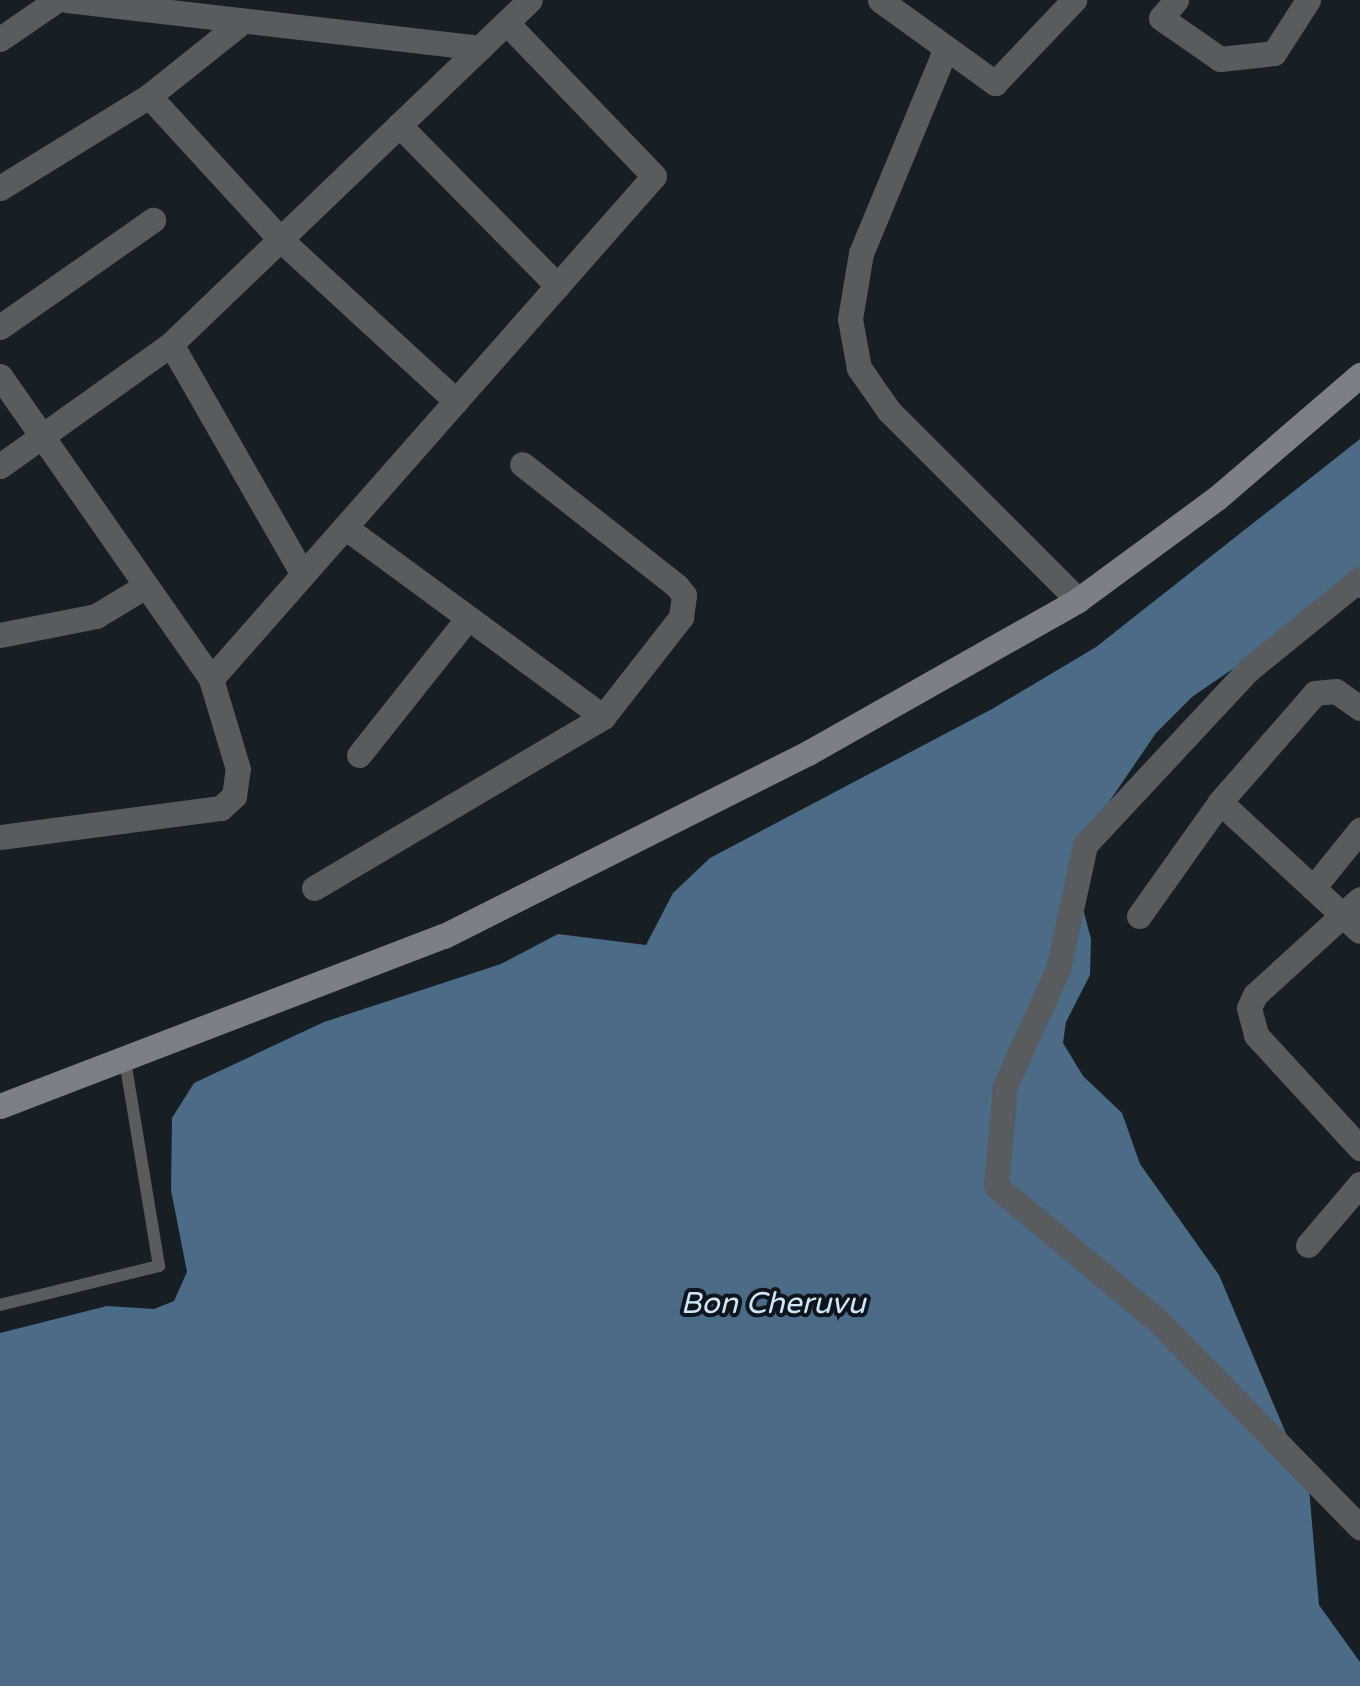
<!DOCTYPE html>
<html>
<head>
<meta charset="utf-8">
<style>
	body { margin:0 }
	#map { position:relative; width:1360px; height:1686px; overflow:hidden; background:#171f25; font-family:"Varela Round",sans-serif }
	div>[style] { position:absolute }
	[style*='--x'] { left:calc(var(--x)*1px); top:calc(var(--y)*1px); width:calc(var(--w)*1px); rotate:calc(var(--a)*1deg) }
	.water>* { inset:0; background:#4b6b86 }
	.lane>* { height:12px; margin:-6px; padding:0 6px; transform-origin:6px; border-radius:6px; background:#585c60 }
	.street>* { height:25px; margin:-12.5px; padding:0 12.5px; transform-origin:12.5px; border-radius:12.5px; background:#585c60 }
	.secondary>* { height:25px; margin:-12.5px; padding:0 12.5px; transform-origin:12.5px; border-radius:12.5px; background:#7a8085 }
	span { translate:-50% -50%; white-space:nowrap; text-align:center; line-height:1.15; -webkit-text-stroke:8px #0e151c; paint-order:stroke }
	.water-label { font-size:30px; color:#cfe5f8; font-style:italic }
</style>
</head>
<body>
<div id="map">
	<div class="water">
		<i style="clip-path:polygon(1360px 439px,1360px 598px,1353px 596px,1263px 648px,1192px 697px,1156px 733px,1083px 840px,1075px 879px,1091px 939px,1090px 975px,1066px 1022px,1063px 1043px,1083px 1076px,1122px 1113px,1140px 1164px,1219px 1275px,1309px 1488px,1319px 1605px,1360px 1662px,1360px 1686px,0 1686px,0 1333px,107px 1306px,154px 1309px,174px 1301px,187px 1272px,171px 1190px,172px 1118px,194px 1083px,324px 1022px,501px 964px,558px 934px,646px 945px,673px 893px,710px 858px,992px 709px,1096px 647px)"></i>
	</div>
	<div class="lane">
		<i style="--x:0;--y:1305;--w:164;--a:-13.8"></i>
		<i style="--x:159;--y:1266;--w:209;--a:-99.4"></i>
	</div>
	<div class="street">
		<i style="--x:67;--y:0;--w:416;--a:6.6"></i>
		<i style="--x:880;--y:0;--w:142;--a:35.8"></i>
		<i style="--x:995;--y:83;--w:115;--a:-46.4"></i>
		<i style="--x:1176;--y:0;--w:23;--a:130"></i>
		<i style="--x:1161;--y:18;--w:72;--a:34.8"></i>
		<i style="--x:1220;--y:59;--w:54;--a:-6.3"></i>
		<i style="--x:1274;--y:53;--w:63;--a:-57.3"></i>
		<i style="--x:0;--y:39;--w:69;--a:-34.4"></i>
		<i style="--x:946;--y:48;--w:222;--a:112.5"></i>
		<i style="--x:861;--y:253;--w:67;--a:99.5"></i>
		<i style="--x:850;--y:319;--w:50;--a:79.6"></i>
		<i style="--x:859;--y:368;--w:52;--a:55.1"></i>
		<i style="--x:889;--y:411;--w:267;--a:45"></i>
		<i style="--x:149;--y:96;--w:195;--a:47.5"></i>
		<i style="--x:281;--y:240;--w:238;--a:42.6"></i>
		<i style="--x:399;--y:125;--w:226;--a:45.4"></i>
		<i style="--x:0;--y:188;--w:175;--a:-31.7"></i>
		<i style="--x:149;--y:96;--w:114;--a:-38.6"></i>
		<i style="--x:0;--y:327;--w:187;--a:-35"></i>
		<i style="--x:171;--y:344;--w:264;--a:60.2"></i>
		<i style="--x:0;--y:376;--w:369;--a:55.1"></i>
		<i style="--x:0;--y:466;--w:210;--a:-35.5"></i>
		<i style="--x:171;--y:344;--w:497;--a:-43.8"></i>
		<i style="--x:346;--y:528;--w:319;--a:36.3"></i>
		<i style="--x:1360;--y:579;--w:144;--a:140.9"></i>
		<i style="--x:1248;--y:670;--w:239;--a:133"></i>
		<i style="--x:1085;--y:845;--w:127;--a:102.3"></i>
		<i style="--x:1058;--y:969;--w:128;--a:114.4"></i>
		<i style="--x:1005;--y:1086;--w:100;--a:95.1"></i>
		<i style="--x:996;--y:1186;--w:211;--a:39.8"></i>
		<i style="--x:1158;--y:1321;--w:289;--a:45.6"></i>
		<i style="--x:0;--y:635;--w:98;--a:-11.2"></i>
		<i style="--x:96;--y:616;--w:56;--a:-31.1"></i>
		<i style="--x:1360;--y:708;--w:29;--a:-145"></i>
		<i style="--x:1336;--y:691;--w:21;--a:175"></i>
		<i style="--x:1315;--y:693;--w:145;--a:131.1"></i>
		<i style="--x:1220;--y:802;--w:190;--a:42.7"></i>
		<i style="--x:359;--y:755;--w:174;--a:-51.5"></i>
		<i style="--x:0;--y:837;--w:223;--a:-7.5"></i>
		<i style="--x:221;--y:808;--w:18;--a:-43"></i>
		<i style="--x:234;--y:796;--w:27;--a:-82"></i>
		<i style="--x:238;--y:769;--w:94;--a:-106.7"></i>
		<i style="--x:211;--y:679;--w:670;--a:-48.63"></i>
		<i style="--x:654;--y:176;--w:212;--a:-133.9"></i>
		<i style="--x:314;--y:888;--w:336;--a:-30.6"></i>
		<i style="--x:603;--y:717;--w:127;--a:-52"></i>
		<i style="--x:681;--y:617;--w:22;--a:-82"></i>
		<i style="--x:684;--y:595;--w:11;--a:-128"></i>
		<i style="--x:677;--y:586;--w:197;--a:-141.8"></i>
		<i style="--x:1313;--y:888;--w:75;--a:-51"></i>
		<i style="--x:1360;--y:899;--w:142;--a:137.6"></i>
		<i style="--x:1255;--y:995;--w:14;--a:115"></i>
		<i style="--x:1249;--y:1008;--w:28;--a:75"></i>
		<i style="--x:1256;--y:1035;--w:154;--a:47.4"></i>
		<i style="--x:1139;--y:916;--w:140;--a:-54.6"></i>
		<i style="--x:1308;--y:1245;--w:80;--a:-49.6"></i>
	</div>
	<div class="secondary">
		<i style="--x:0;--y:1106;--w:475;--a:-21"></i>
		<i style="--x:444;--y:936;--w:407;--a:-26.7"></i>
		<i style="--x:808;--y:753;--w:310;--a:-29.5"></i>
		<i style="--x:1078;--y:600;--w:172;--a:-36.3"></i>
		<i style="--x:1217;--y:498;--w:189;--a:-40.7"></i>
	</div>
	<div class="water-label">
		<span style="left:773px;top:1304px">Bon Cheruvu</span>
	</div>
</div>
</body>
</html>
